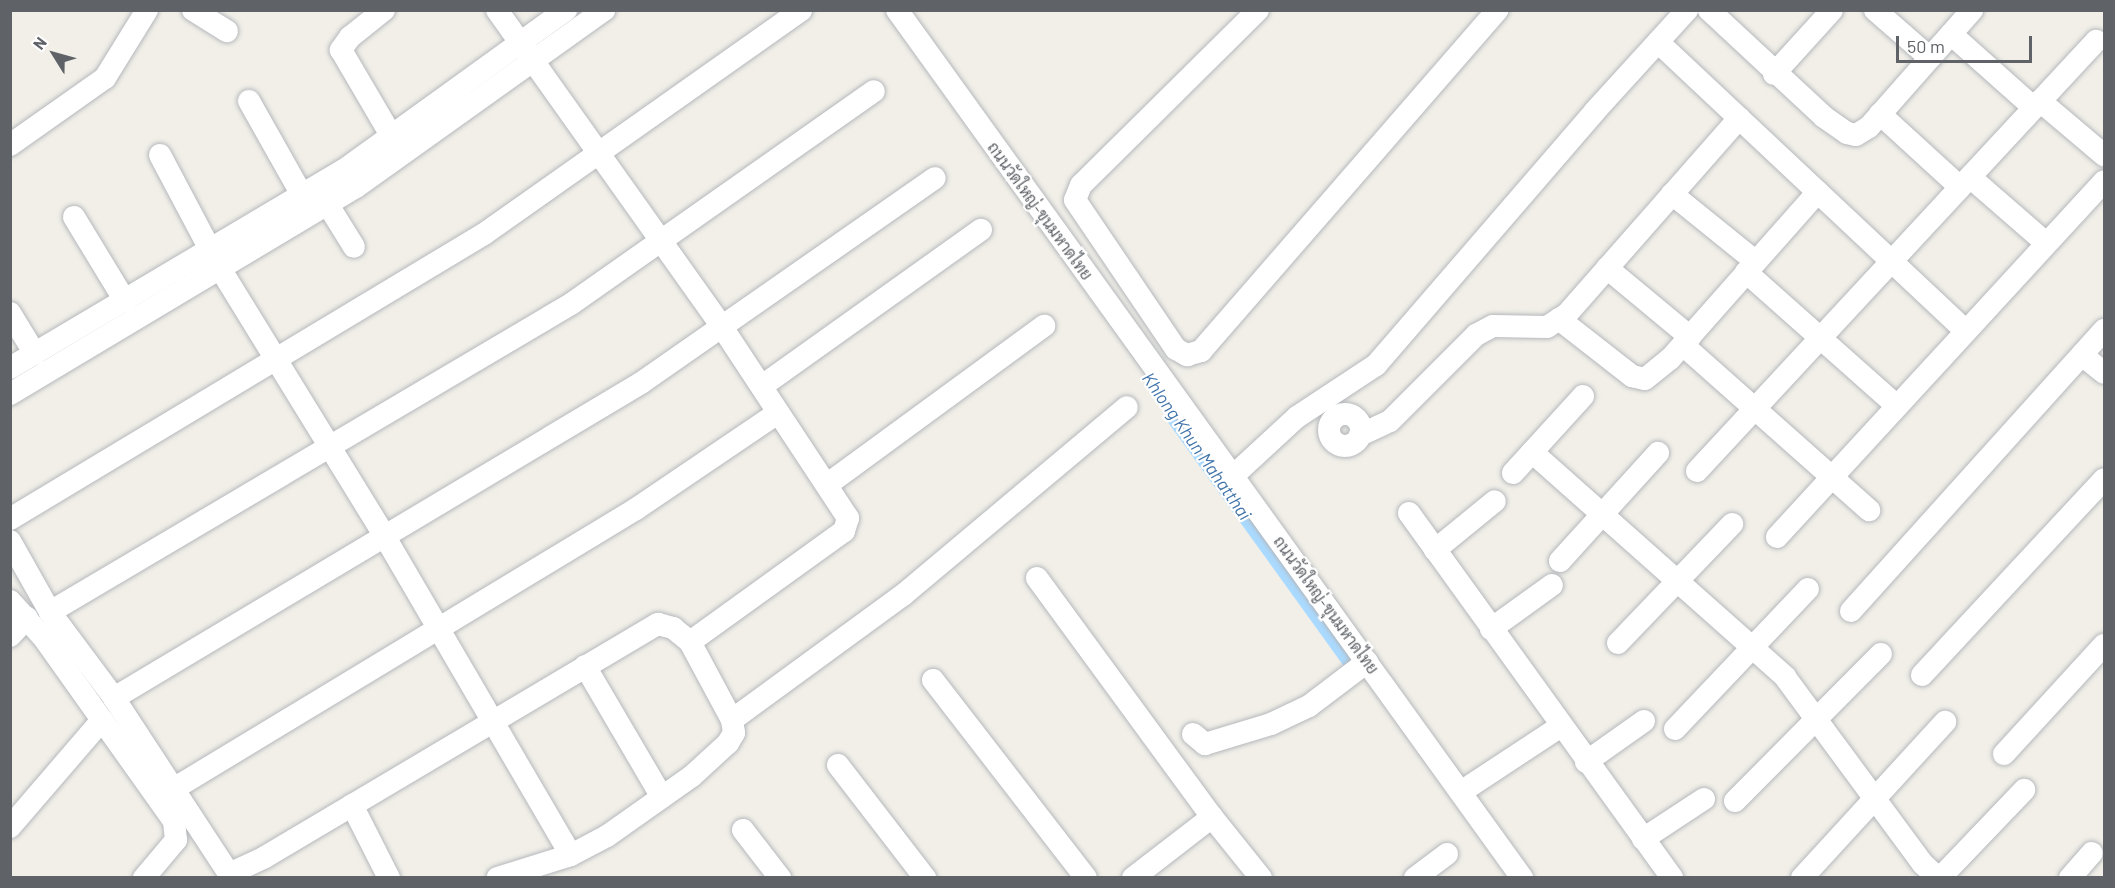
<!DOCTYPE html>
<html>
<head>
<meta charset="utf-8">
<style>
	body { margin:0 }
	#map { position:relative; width:2115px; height:888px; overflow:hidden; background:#f1efe8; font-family:Barlow,Sarabun,sans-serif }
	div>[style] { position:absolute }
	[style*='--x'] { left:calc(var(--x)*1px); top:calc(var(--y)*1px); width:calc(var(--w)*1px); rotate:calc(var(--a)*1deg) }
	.canal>* { height:20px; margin:-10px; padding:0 10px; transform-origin:10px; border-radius:10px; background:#aadaff }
	.roads { filter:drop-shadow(0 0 2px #b5b8bc) drop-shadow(0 0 2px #b5b8bc) }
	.street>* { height:22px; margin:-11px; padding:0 11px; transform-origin:11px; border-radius:11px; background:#fff }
	.street>.ring { margin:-11px; padding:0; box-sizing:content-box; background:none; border:22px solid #fff; border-radius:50% }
	span { translate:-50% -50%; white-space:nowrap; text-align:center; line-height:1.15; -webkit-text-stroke:4.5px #fff; paint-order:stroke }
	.street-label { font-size:16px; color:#5f6368 }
	.water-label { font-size:18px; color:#4174aa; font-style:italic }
	.frame { position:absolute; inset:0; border:12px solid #5f6368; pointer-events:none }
	.north { position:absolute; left:24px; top:24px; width:60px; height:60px; -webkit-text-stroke:4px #fff; paint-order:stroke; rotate:307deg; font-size:16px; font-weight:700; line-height:24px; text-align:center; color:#5f6368 }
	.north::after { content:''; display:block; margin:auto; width:21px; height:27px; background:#5f6368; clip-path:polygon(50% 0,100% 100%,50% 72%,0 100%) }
	.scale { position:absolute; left:1896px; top:36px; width:136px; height:27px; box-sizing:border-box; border:3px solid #5f6368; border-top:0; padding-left:8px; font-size:18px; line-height:21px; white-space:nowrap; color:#5f6368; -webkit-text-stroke:4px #fff; paint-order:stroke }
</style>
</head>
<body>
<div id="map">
	<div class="canal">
		<i style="--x:1175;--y:415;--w:309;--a:54.2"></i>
	</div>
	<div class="roads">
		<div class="street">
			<i style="--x:193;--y:10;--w:40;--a:32"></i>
			<i style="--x:384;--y:10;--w:43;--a:141.5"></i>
			<i style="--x:350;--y:37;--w:16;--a:125"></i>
			<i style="--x:341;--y:50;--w:101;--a:59.6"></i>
			<i style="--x:497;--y:10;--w:389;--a:54.6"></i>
			<i style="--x:722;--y:327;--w:229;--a:56.6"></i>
			<i style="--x:848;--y:518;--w:14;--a:107"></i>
			<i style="--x:844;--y:531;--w:190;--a:144.2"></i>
			<i style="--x:897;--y:10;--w:1070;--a:54.24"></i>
			<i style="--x:1258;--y:10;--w:249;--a:135.3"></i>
			<i style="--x:1081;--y:185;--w:16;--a:112"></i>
			<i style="--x:1075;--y:200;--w:180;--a:55.9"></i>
			<i style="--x:1176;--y:349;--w:13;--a:29"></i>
			<i style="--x:1187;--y:355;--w:15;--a:-16"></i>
			<i style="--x:1201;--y:351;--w:452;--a:-49"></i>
			<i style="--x:1709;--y:10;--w:157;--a:42.9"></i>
			<i style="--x:1824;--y:117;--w:28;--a:35"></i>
			<i style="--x:1847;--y:133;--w:9;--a:13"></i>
			<i style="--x:1856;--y:135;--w:15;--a:-32"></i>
			<i style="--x:1869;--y:127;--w:156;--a:-48.6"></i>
			<i style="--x:1875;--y:10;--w:73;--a:41.1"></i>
			<i style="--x:1951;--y:34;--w:111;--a:41.7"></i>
			<i style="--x:1658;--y:42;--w:422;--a:43.2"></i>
			<i style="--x:1774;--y:74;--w:86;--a:-47.8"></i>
			<i style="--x:249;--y:101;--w:108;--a:60.6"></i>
			<i style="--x:2040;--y:101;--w:84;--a:40.2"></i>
			<i style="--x:1880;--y:114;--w:108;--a:42.4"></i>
			<i style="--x:10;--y:145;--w:116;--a:-35.2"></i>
			<i style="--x:105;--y:78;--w:80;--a:-58.3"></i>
			<i style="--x:160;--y:155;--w:130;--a:62.1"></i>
			<i style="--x:221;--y:270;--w:313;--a:58.4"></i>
			<i style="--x:385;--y:537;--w:368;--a:59.7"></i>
			<i style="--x:1970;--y:177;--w:101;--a:41"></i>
			<i style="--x:1672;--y:194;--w:107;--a:38.9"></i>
			<i style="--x:328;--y:205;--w:49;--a:58.2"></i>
			<i style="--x:74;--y:217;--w:98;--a:58.7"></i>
			<i style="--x:1607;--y:268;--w:108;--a:39.7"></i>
			<i style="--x:1746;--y:272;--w:202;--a:41.6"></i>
			<i style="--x:10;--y:313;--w:48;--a:58.6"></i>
			<i style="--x:1559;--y:319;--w:93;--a:38"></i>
			<i style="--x:1632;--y:376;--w:13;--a:13"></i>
			<i style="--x:1645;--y:379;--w:32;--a:-39"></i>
			<i style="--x:1670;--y:359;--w:223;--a:-48.5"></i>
			<i style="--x:1683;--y:345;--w:249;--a:41.6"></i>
			<i style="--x:2082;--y:355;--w:28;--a:39"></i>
			<i style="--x:10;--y:368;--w:388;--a:-30.7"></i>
			<i style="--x:344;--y:170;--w:274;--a:-35.8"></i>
			<i style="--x:762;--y:386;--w:269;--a:-35.5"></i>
			<i style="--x:10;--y:394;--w:403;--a:-30.9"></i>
			<i style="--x:356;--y:187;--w:305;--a:-35.5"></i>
			<i class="ring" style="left:1329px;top:414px;width:10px;height:10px"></i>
			<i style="--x:1360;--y:435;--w:33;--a:-25"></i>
			<i style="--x:1390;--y:421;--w:122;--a:-45"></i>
			<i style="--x:1476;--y:335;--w:19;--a:-28"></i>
			<i style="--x:1493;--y:326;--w:54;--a:1.1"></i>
			<i style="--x:1547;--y:327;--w:24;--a:-33"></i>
			<i style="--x:1567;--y:314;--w:261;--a:-48.7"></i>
			<i style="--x:1532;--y:452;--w:339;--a:41.6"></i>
			<i style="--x:1785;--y:677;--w:232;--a:53.6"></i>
			<i style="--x:1923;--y:864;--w:21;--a:43"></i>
			<i style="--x:1697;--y:471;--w:587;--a:-47.14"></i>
			<i style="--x:1513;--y:473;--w:104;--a:-47.7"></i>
			<i style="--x:1233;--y:476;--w:87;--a:-42.7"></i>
			<i style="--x:1297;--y:417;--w:95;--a:-33.4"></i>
			<i style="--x:1376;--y:365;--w:335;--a:-49.2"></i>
			<i style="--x:1595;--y:111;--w:137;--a:-47.7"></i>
			<i style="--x:828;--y:484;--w:268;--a:-36.2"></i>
			<i style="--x:1409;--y:513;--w:450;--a:54.2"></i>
			<i style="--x:10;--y:519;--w:553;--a:-31.02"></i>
			<i style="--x:484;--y:234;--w:388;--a:-35.2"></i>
			<i style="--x:1777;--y:537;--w:483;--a:-47.4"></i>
			<i style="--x:10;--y:541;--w:81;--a:60.6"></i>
			<i style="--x:50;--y:612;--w:107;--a:53.3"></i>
			<i style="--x:114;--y:698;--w:210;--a:56.8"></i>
			<i style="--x:229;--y:874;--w:40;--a:-25"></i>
			<i style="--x:265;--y:857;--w:457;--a:-30.7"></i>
			<i style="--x:658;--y:624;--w:16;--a:15"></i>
			<i style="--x:673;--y:628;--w:22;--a:39"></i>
			<i style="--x:690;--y:642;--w:89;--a:61.7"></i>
			<i style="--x:732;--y:720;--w:13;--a:81"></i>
			<i style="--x:734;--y:733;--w:12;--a:121"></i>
			<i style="--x:728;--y:743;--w:49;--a:137.5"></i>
			<i style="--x:692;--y:776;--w:104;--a:144.8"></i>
			<i style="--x:607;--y:836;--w:41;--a:152.2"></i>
			<i style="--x:571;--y:855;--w:77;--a:162.7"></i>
			<i style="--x:1435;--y:550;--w:77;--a:-39.2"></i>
			<i style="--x:1560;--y:561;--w:146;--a:-47.8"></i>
			<i style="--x:1037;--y:578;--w:296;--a:53.8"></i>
			<i style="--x:1212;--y:817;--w:78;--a:51.2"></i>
			<i style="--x:10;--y:601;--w:49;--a:47.5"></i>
			<i style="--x:43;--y:637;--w:226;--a:54.6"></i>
			<i style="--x:174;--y:821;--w:19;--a:84"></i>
			<i style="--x:176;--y:840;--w:50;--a:130.1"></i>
			<i style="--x:1851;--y:611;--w:378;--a:-48"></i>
			<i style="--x:50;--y:612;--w:605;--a:-30.59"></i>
			<i style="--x:571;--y:304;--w:370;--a:-35.1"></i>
			<i style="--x:1491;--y:629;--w:75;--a:-35.8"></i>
			<i style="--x:10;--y:636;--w:25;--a:-47"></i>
			<i style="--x:1618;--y:643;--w:165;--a:-46.2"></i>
			<i style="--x:585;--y:666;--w:152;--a:59.6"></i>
			<i style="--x:1922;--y:675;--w:267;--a:-47.1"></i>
			<i style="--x:933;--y:680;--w:250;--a:52.3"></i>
			<i style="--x:114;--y:698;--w:614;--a:-30.87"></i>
			<i style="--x:641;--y:383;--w:358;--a:-34.9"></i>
			<i style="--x:732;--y:720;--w:212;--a:-36.2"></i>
			<i style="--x:903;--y:595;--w:292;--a:-40"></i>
			<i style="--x:1675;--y:729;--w:193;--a:-46.5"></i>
			<i style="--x:1193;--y:734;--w:16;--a:40"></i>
			<i style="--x:1205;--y:744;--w:69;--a:-16.9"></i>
			<i style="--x:1271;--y:724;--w:42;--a:-25.3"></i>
			<i style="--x:1309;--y:706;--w:73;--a:-37.2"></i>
			<i style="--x:2004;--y:754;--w:148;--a:-47.5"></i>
			<i style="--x:1586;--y:762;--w:71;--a:-35.3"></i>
			<i style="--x:838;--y:765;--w:143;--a:52.4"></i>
			<i style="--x:175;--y:788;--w:539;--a:-31.18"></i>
			<i style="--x:636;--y:509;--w:171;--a:-34.1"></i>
			<i style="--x:1461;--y:792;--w:120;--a:-33.4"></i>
			<i style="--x:1735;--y:801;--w:207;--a:-45.2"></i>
			<i style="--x:352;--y:805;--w:82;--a:63.1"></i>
			<i style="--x:10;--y:827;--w:141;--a:-49.3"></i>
			<i style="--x:743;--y:830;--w:61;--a:52.4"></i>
			<i style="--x:1643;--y:839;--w:73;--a:-33.3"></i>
			<i style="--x:1133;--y:878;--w:100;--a:-37.7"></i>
			<i style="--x:1415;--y:878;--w:40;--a:-37"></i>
			<i style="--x:1802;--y:878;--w:212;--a:-47.5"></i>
			<i style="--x:1940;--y:878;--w:122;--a:-46.3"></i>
			<i style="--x:2070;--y:878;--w:33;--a:-49"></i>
		</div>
	</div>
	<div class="street-label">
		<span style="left:1040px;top:211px;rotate:54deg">ถนนวัดใหญ่-ขุนมหาดไทย</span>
		<span style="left:1326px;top:605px;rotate:54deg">ถนนวัดใหญ่-ขุนมหาดไทย</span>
	</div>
	<div class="water-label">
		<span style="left:1197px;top:446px;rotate:55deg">Khlong Khun Mahatthai</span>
	</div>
	<div class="frame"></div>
	<div class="north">N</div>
	<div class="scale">50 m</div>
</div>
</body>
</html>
